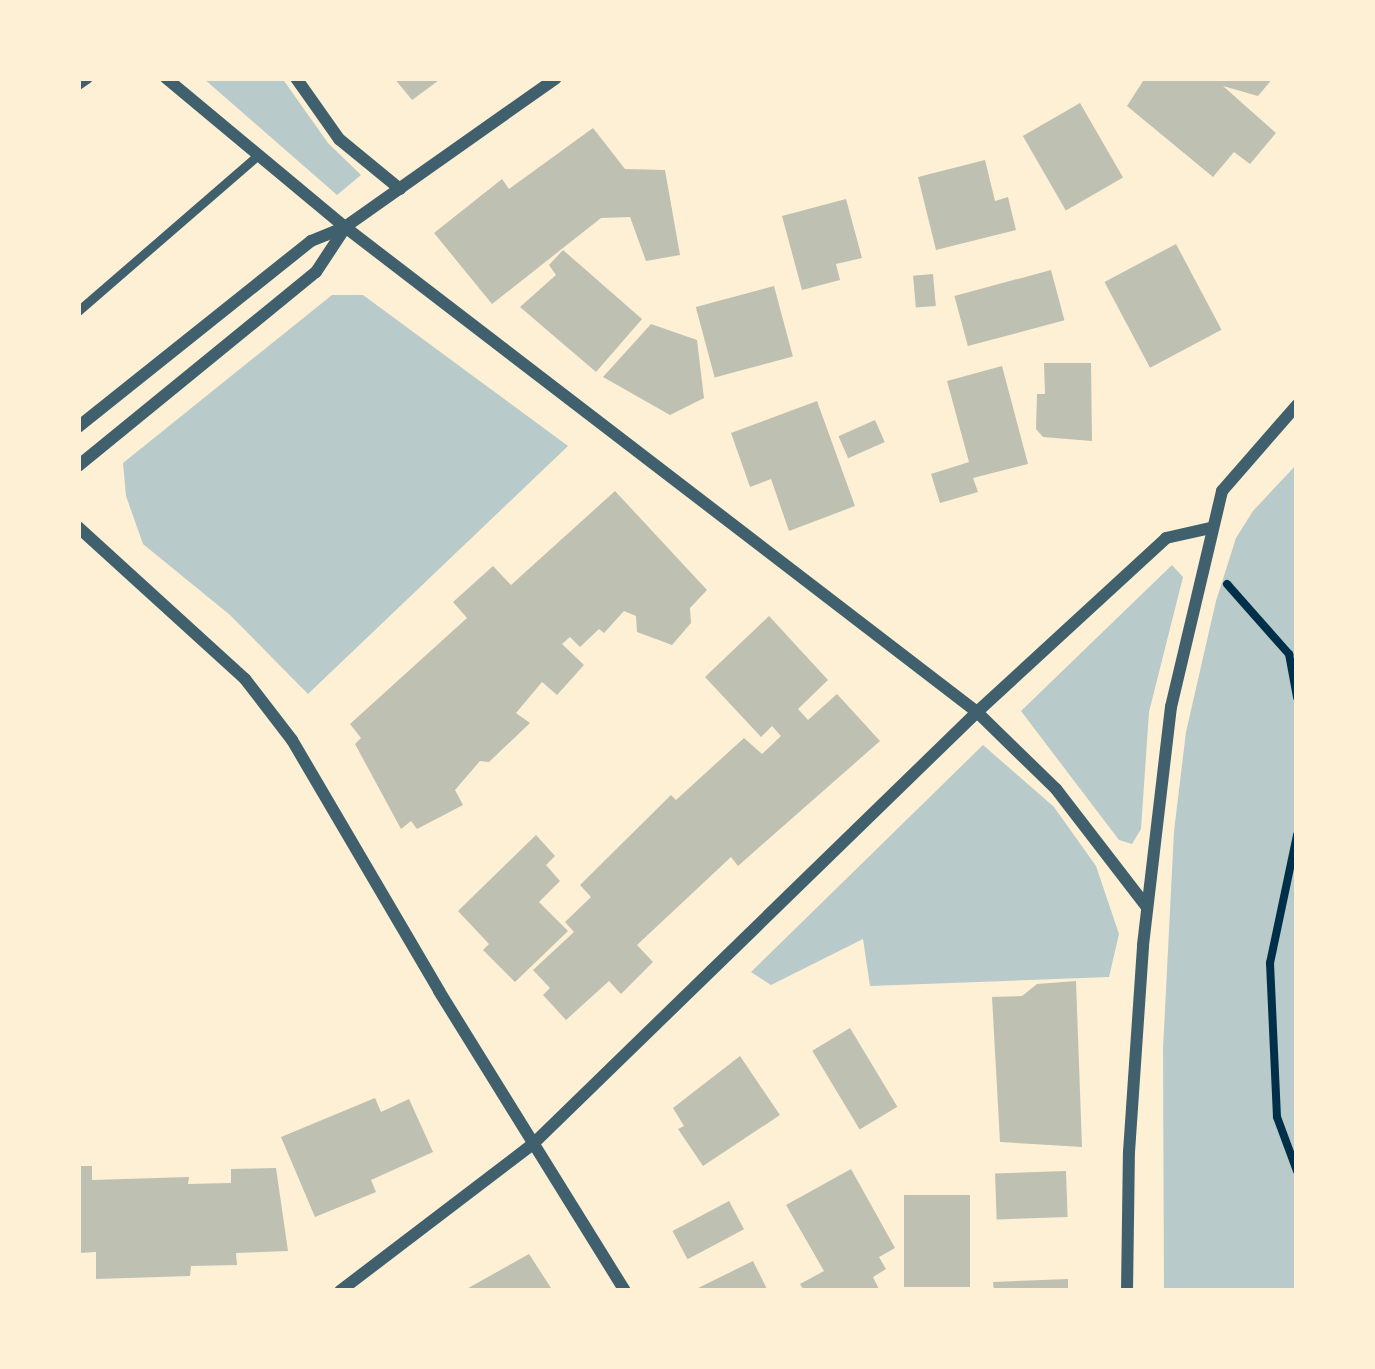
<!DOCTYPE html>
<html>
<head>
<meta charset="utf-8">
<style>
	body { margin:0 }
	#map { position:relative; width:1375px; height:1369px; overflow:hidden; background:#fdf0d5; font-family:"Nunito Sans",sans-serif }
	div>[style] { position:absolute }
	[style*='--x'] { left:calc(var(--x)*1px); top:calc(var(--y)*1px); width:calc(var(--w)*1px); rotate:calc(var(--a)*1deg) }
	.green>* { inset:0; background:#b9caca }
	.building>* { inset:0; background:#bec0b2; transform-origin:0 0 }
	.path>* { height:8px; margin:-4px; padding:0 4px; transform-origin:4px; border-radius:4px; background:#003049 }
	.service>* { height:9px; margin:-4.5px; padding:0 4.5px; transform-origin:4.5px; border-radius:4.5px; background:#3f606c }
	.minor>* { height:12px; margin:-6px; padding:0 6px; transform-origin:6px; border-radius:6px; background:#3f606c }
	span { translate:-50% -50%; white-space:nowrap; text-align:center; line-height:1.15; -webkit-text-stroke:12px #fdf0d5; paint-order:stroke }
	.frame { position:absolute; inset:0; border:81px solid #fdf0d5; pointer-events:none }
</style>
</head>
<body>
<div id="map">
	<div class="green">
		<i style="clip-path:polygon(203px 78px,282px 78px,328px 143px,361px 175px,337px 195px)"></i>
		<i style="clip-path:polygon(332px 295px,363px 295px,568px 446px,308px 694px,230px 615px,143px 544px,126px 496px,123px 463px)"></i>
		<i style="clip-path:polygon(1297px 464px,1297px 1291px,1164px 1291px,1163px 1049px,1174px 831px,1186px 732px,1216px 601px,1236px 538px,1253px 511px)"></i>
		<i style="clip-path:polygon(1172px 565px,1183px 577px,1149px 712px,1141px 829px,1132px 844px,1119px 840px,1021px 711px)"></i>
		<i style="clip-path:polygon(983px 745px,1054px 807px,1096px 866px,1119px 934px,1109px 977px,870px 986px,863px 939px,771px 985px,751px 972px)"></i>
	</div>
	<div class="building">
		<i style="clip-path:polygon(394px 78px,442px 78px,412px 100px)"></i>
		<i style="clip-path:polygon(1145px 78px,1273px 78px,1258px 96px,1223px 86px,1276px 133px,1250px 164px,1234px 152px,1213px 177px,1127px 106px)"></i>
		<i style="left:1080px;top:103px;width:86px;height:66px;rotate:60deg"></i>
		<i style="clip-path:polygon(593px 128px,625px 169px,665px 170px,680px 255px,646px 261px,630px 217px,601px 218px,492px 304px,434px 233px,502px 179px,509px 189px)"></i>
		<i style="clip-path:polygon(985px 160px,995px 201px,1008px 197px,1016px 230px,936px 250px,918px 177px)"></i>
		<i style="clip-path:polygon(846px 199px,862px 258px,836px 264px,840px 280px,802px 290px,782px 216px)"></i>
		<i style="left:1176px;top:244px;width:97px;height:81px;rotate:62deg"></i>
		<i style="clip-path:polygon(563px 250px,642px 319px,596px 372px,520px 307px,556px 275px,549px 265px)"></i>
		<i style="left:1051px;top:270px;width:52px;height:100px;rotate:75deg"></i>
		<i style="left:933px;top:274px;width:32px;height:20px;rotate:85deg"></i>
		<i style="left:774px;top:286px;width:73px;height:81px;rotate:75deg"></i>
		<i style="clip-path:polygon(651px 324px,697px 340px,704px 398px,670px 415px,603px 377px)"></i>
		<i style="clip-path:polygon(1044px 363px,1091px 363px,1092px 441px,1043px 437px,1036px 429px,1037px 394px,1045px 394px)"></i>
		<i style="clip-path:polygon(1002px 366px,1028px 464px,973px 478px,978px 492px,940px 503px,931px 474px,969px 462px,947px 381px)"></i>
		<i style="clip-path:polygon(817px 401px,855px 506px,789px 531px,771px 479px,750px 487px,731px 433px)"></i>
		<i style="left:875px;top:420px;width:24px;height:40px;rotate:66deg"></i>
		<i style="clip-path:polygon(615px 491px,707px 590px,690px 608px,691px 623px,672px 645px,637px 632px,636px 616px,624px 611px,604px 633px,599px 629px,580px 647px,570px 637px,562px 644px,584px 665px,557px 695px,542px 682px,516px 713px,530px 723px,489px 762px,480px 761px,455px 790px,463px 805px,417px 829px,411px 821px,401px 829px,355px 744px,361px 738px,350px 724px,467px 618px,453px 602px,493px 566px,511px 585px)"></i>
		<i style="clip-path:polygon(769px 616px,828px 680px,798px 709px,808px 720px,837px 694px,880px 741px,738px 866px,731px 857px,637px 945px,653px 962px,621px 994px,609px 981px,566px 1020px,543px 995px,550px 988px,533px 970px,574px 932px,565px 922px,591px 897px,580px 885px,671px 795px,676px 800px,744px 738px,762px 754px,781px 736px,772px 726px,761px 737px,705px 677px)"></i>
		<i style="clip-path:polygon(536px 835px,555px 856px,546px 865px,560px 881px,539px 902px,568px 931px,515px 982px,483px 950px,489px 944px,458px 911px)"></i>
		<i style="clip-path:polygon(1076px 981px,1082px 1147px,1000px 1142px,992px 997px,1022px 996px,1037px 984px)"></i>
		<i style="left:850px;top:1028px;width:92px;height:44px;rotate:59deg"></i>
		<i style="clip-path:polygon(740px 1056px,780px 1115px,703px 1166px,678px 1129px,684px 1126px,673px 1108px)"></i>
		<i style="clip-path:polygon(375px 1098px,381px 1112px,409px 1099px,433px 1152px,371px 1180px,376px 1192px,315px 1217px,281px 1137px)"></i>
		<i style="clip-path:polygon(78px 1166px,92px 1166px,92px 1180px,189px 1177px,188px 1184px,231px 1183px,231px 1169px,276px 1168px,288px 1251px,236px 1253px,237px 1265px,191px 1266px,190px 1276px,96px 1279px,96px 1252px,78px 1253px)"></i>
		<i style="clip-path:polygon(851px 1169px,895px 1248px,879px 1257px,886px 1269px,873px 1277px,880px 1291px,804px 1291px,800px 1284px,824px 1271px,786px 1205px)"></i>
		<i style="left:1066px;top:1171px;width:46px;height:71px;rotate:88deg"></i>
		<i style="left:904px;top:1195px;width:66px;height:92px"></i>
		<i style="left:729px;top:1201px;width:32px;height:64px;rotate:62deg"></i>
		<i style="clip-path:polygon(529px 1254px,553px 1291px,463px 1291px)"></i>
		<i style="clip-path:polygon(753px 1261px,768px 1291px,692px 1291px)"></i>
		<i style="clip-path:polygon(1068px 1279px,1068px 1291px,994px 1291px,993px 1282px)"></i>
	</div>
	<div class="path">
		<i style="--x:1227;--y:584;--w:94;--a:48.5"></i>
		<i style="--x:1289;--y:654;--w:44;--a:79.5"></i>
		<i style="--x:1297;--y:835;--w:131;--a:101.9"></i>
		<i style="--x:1270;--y:963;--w:154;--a:87.4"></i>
		<i style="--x:1277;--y:1117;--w:58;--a:69.7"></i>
	</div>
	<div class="service">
		<i style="--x:78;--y:311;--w:235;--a:-40.9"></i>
	</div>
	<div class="minor">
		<i style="--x:166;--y:78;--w:233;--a:39.8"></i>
		<i style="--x:345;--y:227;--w:797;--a:37.5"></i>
		<i style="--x:977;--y:712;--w:110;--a:44.3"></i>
		<i style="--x:1056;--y:789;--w:148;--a:52.4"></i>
		<i style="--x:296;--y:78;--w:75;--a:54.8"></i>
		<i style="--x:339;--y:139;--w:79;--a:39.3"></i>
		<i style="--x:78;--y:84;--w:11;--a:-34"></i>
		<i style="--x:78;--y:427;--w:298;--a:-38.6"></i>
		<i style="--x:311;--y:241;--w:37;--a:-22"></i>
		<i style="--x:345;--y:227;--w:258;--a:-35.2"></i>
		<i style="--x:78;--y:466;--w:307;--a:-39.2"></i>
		<i style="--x:316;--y:272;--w:53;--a:-56.6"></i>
		<i style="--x:78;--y:527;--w:226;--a:42.3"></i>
		<i style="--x:245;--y:679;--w:77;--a:52.4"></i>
		<i style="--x:292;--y:740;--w:291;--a:59.6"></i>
		<i style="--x:439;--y:991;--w:353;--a:58.2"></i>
		<i style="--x:340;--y:1291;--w:244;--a:-37.3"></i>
		<i style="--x:534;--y:1143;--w:618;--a:-44.21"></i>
		<i style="--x:977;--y:712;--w:257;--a:-42.6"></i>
		<i style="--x:1166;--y:538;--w:45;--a:-12.8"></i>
		<i style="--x:1127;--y:1291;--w:139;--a:-89.2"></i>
		<i style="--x:1129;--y:1152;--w:207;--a:-86.1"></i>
		<i style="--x:1143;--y:945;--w:240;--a:-83.3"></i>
		<i style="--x:1171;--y:707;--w:222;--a:-76.7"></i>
		<i style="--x:1222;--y:491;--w:114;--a:-48.9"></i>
	</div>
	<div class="frame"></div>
</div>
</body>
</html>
